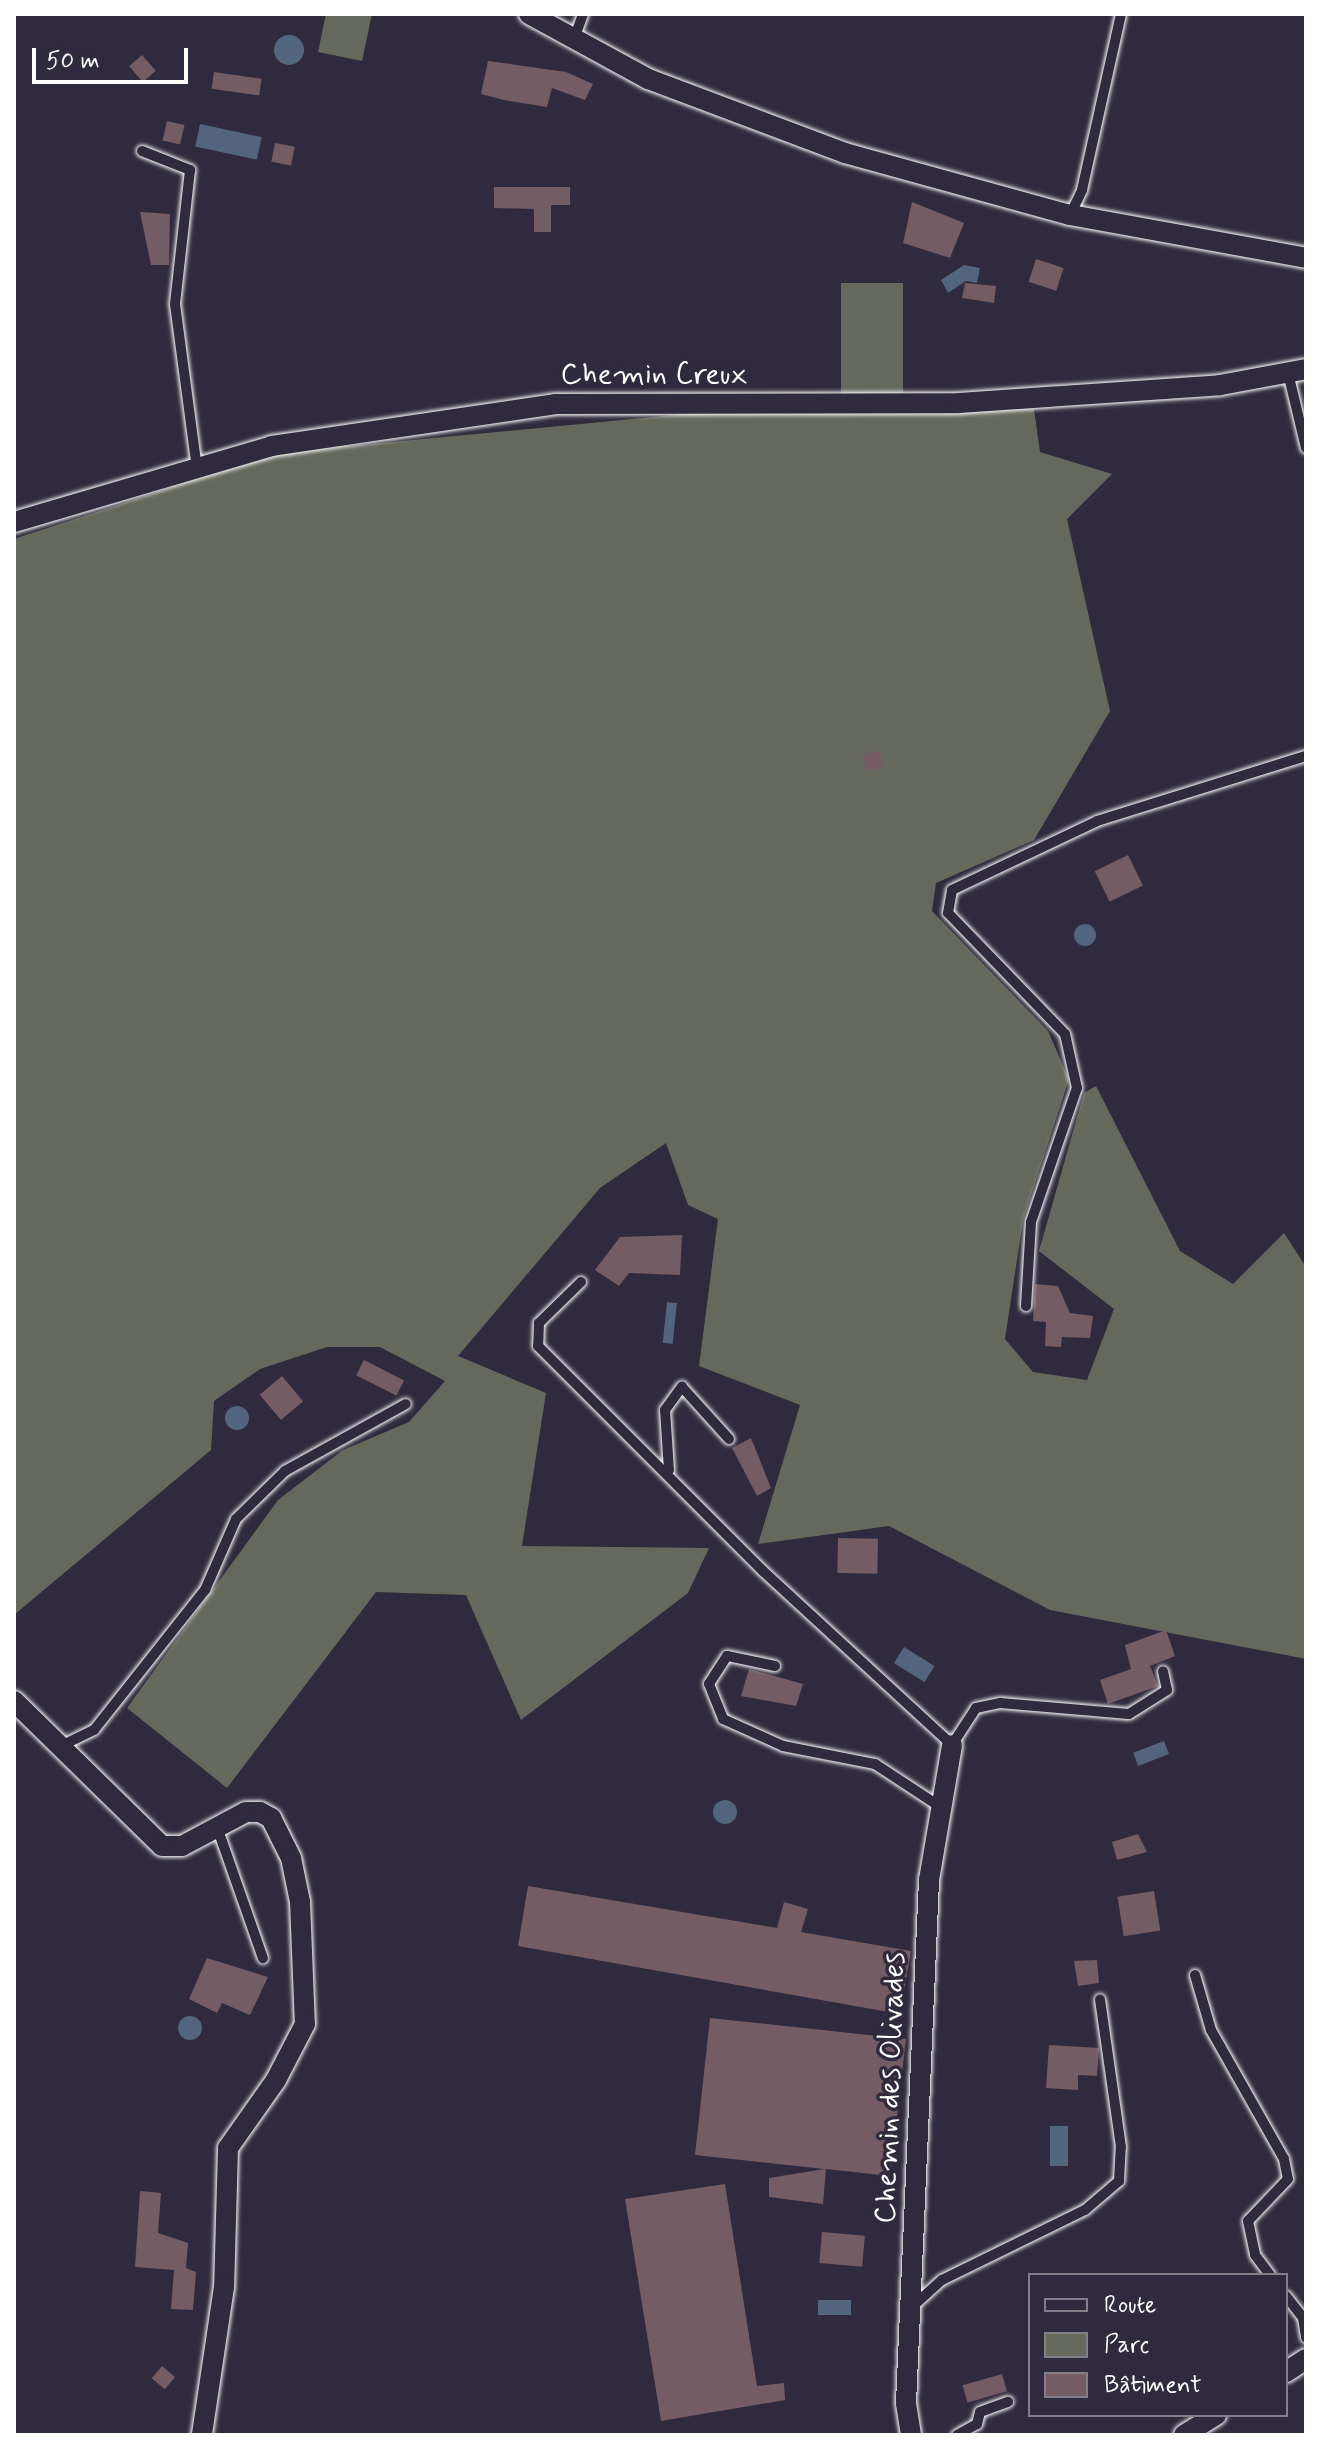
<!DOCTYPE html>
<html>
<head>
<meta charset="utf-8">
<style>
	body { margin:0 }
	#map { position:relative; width:1320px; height:2449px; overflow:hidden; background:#2f2a3d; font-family:Mynerve,sans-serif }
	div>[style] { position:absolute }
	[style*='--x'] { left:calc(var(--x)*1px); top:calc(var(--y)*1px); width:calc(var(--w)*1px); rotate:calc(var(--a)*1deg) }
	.green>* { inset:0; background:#64695c; transform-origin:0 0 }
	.water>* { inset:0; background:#53647e; transform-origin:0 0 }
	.round { border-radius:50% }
	.building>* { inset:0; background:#745c64; transform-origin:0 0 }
	.roads { filter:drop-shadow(0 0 2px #fff) drop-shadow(0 0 2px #fff) }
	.lane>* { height:10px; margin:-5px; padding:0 5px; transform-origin:5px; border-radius:5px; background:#2f2a3d }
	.street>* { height:20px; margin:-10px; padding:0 10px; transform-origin:10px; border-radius:10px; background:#2f2a3d }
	span { translate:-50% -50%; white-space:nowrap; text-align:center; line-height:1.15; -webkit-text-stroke:7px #2f2a3d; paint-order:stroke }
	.street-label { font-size:30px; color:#fff }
	.frame { position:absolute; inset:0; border:16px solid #fff; pointer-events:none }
	.legend { position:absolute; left:1028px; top:2273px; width:260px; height:144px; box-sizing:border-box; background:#2f2a3d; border:2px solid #827f8b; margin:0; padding:10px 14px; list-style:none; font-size:24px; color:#fff }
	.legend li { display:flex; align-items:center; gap:16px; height:40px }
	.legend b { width:40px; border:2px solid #827f8b }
	.scale { position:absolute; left:32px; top:48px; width:156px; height:36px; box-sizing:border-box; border:4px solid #fff; border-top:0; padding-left:10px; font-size:24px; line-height:28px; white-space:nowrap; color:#fff; -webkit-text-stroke:6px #2f2a3d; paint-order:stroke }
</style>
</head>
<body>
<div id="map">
	<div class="green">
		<i style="clip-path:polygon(326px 14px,372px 14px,362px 61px,318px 52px)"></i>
		<i style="left:841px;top:283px;width:62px;height:111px"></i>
		<i style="clip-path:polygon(1034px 409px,1040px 452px,1112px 474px,1067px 519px,1110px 711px,1034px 840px,936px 883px,932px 911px,1048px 1031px,1069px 1079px,1023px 1220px,1005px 1339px,1033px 1372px,1087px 1380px,1114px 1309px,1039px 1251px,1084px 1093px,1096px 1086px,1180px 1251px,1233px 1284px,1284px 1233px,1306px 1267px,1306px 1659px,1050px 1610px,889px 1526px,758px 1544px,800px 1405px,699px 1366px,718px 1219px,688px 1205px,666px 1143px,600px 1188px,458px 1356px,546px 1393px,522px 1546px,709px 1548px,688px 1593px,521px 1720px,466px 1595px,376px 1592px,227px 1788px,127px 1708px,278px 1500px,343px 1450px,409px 1422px,445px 1381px,380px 1347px,327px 1347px,260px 1369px,214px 1401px,211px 1450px,14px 1615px,14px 539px,277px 453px,716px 411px)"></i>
	</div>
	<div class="water">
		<i class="round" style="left:274px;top:35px;width:30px;height:30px"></i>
		<i style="left:200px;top:124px;width:63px;height:23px;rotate:12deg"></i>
		<i style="clip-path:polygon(964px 265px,980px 268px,977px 283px,966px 281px,948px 293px,941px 280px)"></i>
		<i class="round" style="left:1074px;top:924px;width:22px;height:22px"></i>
		<i style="left:667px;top:1302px;width:10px;height:41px;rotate:6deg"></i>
		<i class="round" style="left:225px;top:1406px;width:24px;height:24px"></i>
		<i style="left:904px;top:1647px;width:36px;height:19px;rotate:32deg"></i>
		<i style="left:1164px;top:1741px;width:14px;height:33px;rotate:69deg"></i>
		<i class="round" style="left:713px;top:1800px;width:24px;height:24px"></i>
		<i class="round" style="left:178px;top:2016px;width:24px;height:24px"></i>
		<i style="left:1050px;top:2126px;width:18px;height:40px"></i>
		<i style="left:818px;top:2300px;width:33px;height:15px"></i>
	</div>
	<div class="building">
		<i style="left:142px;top:55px;width:21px;height:17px;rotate:49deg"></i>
		<i style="clip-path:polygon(488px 61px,566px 72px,593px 84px,585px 100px,552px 88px,547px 107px,504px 100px,481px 94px)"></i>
		<i style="left:214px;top:72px;width:48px;height:17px;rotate:8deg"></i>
		<i style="left:167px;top:121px;width:18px;height:20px;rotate:13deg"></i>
		<i style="left:275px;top:143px;width:20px;height:19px;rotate:11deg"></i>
		<i style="clip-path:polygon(494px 187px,570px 187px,570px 205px,551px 205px,551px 232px,534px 232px,534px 209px,494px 208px)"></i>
		<i style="clip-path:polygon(912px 202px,964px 223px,950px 258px,903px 243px)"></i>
		<i style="clip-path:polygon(140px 212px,170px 214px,169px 265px,151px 265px)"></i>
		<i style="left:1036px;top:259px;width:29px;height:24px;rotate:18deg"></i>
		<i style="clip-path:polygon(965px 283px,996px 286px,994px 303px,962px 298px)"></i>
		<i style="left:880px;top:751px;width:17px;height:17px;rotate:80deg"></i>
		<i style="left:1128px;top:855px;width:34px;height:37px;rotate:64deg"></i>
		<i style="clip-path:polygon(682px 1235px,680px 1275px,629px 1273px,619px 1286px,595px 1270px,620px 1237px)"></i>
		<i style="clip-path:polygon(1035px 1284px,1058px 1286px,1070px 1313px,1093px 1316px,1090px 1338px,1062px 1337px,1061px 1347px,1045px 1346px,1046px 1322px,1033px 1321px)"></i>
		<i style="left:364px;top:1360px;width:45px;height:17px;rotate:27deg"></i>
		<i style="left:282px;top:1376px;width:33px;height:29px;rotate:50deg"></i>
		<i style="clip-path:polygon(751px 1438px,771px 1488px,757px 1496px,732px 1448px)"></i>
		<i style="left:838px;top:1538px;width:40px;height:35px;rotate:1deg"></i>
		<i style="clip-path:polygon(1166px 1630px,1175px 1656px,1150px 1666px,1158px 1686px,1108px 1704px,1100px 1680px,1131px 1669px,1125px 1645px)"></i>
		<i style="clip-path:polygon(749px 1669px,803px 1684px,796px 1706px,741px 1696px)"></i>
		<i style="clip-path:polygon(1138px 1834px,1147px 1852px,1117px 1860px,1112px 1842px)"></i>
		<i style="clip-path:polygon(528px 1886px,777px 1928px,784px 1902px,808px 1909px,801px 1932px,911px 1951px,900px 2014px,518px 1946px)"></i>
		<i style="left:1154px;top:1891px;width:40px;height:37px;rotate:81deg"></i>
		<i style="clip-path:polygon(207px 1958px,268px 1977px,250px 2015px,222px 2003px,217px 2013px,189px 1999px)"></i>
		<i style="clip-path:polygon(1097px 1960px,1099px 1983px,1078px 1986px,1074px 1961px)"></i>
		<i style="clip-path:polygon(710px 2018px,906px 2039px,890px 2176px,826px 2169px,823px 2204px,769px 2197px,769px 2178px,824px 2169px,695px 2155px)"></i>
		<i style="clip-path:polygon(1049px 2045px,1099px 2048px,1097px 2076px,1078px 2075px,1078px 2090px,1046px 2088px)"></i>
		<i style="clip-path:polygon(725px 2184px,757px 2386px,784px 2383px,785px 2400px,661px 2421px,625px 2199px)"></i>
		<i style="clip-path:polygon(140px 2191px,161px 2193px,158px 2233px,188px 2243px,186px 2268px,196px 2272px,193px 2310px,171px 2309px,174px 2270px,135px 2267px)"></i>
		<i style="left:822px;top:2232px;width:43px;height:31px;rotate:5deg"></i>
		<i style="left:162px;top:2366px;width:17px;height:16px;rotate:40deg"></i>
		<i style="left:1002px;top:2374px;width:18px;height:41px;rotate:74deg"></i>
	</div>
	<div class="roads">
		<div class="lane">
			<i style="--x:574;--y:39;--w:27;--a:-70"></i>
			<i style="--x:142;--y:151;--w:52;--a:21.6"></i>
			<i style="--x:190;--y:170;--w:135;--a:96.4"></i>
			<i style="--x:175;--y:304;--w:165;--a:82.4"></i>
			<i style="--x:1070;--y:215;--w:28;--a:-64"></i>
			<i style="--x:1082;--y:190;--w:180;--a:-77.5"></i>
			<i style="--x:1288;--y:373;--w:77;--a:76.5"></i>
			<i style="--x:581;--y:1282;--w:59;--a:135.7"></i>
			<i style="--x:539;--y:1323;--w:23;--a:92"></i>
			<i style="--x:538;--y:1346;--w:318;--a:45"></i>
			<i style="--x:763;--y:1571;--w:257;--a:42.6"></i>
			<i style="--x:1026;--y:1306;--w:84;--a:-86.6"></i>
			<i style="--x:1031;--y:1222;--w:142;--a:-71.1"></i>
			<i style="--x:1077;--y:1088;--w:55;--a:-102.5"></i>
			<i style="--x:1065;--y:1034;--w:168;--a:-134"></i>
			<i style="--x:948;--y:913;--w:23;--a:-80"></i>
			<i style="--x:952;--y:890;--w:161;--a:-25.4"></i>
			<i style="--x:1097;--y:821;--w:219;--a:-17.3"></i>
			<i style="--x:669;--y:1470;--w:60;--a:-93.8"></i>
			<i style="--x:665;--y:1410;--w:29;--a:-54"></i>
			<i style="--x:682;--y:1387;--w:70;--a:47.9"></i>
			<i style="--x:775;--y:1666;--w:49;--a:-168.2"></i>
			<i style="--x:727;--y:1656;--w:33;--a:123"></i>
			<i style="--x:709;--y:1684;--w:38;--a:68"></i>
			<i style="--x:723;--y:1719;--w:66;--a:24.2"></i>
			<i style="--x:783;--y:1746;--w:94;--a:11.1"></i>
			<i style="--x:875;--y:1764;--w:77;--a:33.3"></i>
			<i style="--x:952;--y:1745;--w:44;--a:-57"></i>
			<i style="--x:976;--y:1708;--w:25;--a:-12"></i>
			<i style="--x:1000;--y:1703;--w:129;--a:4.9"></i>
			<i style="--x:1129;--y:1714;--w:45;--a:-32.3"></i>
			<i style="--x:1167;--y:1690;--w:19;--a:-102"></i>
			<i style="--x:61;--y:1746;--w:37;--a:-26"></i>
			<i style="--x:94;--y:1730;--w:179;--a:-51.6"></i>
			<i style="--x:205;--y:1590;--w:77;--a:-66.4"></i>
			<i style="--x:236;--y:1519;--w:69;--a:-44.4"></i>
			<i style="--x:285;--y:1471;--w:138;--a:-29"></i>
			<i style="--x:217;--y:1827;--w:139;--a:70.7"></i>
			<i style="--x:1195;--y:1975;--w:57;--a:73.8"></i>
			<i style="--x:1211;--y:2030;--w:148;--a:60.5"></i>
			<i style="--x:1284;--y:2159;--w:20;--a:79"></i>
			<i style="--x:1288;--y:2179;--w:58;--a:133.6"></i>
			<i style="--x:1248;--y:2221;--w:35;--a:78"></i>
			<i style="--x:1255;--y:2255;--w:25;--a:53"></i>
			<i style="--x:1286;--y:2296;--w:28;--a:52"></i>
			<i style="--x:1303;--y:2318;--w:20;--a:81"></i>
			<i style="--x:913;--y:2306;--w:39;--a:-42"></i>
			<i style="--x:942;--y:2280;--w:159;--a:-26.1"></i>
			<i style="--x:1085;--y:2210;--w:45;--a:-40.5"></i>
			<i style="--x:1119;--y:2181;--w:34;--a:-87"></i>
			<i style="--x:1121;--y:2147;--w:149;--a:-98.1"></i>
			<i style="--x:957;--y:2435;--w:23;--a:-29"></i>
			<i style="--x:977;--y:2424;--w:12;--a:-76"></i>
			<i style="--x:980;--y:2412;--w:30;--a:-20"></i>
		</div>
		<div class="street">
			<i style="--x:529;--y:14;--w:136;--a:28.6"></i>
			<i style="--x:648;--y:79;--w:210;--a:20.6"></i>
			<i style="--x:845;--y:153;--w:233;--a:15.4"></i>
			<i style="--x:1070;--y:215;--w:240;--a:10.3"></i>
			<i style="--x:14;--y:522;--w:269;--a:-16.4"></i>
			<i style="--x:272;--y:446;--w:286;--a:-8.4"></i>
			<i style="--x:555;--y:404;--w:404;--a:-0.1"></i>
			<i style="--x:959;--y:403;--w:262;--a:-3.9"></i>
			<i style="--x:1220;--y:385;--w:87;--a:-10.5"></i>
			<i style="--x:14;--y:1701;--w:207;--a:44.4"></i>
			<i style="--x:162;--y:1846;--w:20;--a:0"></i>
			<i style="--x:182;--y:1846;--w:72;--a:-28"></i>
			<i style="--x:246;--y:1812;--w:14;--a:0"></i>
			<i style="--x:260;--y:1812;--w:13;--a:29"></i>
			<i style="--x:271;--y:1818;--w:45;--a:63.4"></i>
			<i style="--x:291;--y:1858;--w:45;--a:78.4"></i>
			<i style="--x:300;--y:1902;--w:122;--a:87.7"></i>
			<i style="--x:305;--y:2024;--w:63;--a:117.4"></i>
			<i style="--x:276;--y:2080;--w:83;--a:125.2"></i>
			<i style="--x:228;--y:2148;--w:139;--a:91.6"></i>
			<i style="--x:224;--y:2287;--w:150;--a:98.5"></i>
			<i style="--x:1286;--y:2372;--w:24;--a:-33"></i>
			<i style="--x:911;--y:2435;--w:32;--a:-99"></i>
			<i style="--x:906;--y:2403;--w:524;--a:-87.48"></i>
			<i style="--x:929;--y:1880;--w:137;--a:-80.3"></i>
			<i style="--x:1184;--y:2435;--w:38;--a:-32"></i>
		</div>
	</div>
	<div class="street-label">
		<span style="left:654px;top:375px">Chemin Creux</span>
		<span style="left:891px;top:2088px;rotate:-88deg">Chemin des Olivades</span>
	</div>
	<div class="frame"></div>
	<ul class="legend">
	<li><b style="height:10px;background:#2f2a3d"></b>Route</li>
	<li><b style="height:22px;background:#64695c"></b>Parc</li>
	<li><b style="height:22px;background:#745c64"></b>Bâtiment</li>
	</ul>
	<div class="scale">50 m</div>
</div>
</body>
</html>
